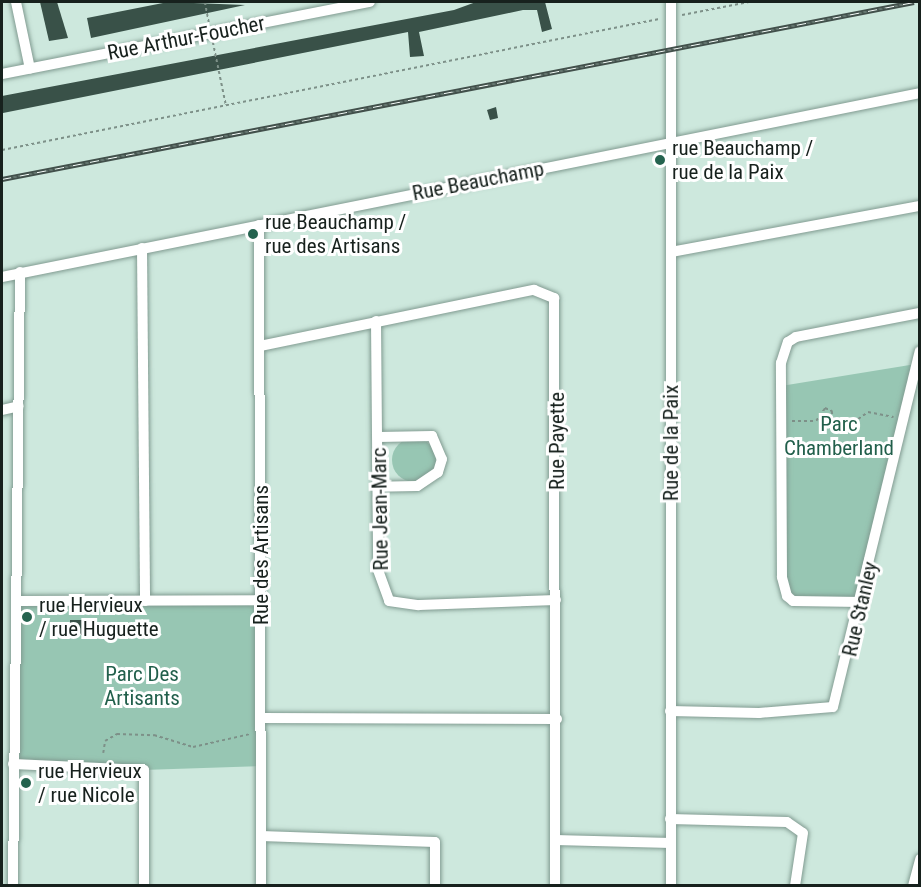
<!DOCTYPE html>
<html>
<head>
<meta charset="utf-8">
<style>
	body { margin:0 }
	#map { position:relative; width:921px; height:887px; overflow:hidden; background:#cde8dd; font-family:"Roboto Condensed",sans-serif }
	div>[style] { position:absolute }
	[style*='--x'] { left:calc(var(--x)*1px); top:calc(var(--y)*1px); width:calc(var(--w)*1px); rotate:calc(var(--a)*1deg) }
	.green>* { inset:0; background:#97c6b3 }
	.round { border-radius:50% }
	.building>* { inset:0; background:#395148; transform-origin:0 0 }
	.path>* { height:1.5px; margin-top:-0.75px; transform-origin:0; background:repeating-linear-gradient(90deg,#7d9088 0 3px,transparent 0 6px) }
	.roads { filter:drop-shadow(0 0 2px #819b91) drop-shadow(0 0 2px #819b91) }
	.minor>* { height:10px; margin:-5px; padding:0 5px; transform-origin:5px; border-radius:5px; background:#fff }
	.rail>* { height:5px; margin-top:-2.5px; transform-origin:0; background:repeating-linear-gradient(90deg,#fff 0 9px,#42504b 0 18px); box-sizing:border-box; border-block:2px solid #42504b }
	.dots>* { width:16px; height:16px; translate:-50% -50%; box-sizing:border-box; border:3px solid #fff; border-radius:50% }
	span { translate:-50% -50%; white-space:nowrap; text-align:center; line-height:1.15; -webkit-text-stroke:6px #fff; paint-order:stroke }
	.street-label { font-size:21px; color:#17211d }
	.poi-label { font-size:21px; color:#17211d }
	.left { translate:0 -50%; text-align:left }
	.park-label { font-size:21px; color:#215f4b }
	.frame { position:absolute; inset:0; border:3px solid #17211d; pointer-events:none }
</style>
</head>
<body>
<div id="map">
	<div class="green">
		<i style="clip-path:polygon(916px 364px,861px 602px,787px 595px,781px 386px)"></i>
		<i class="round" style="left:392px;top:438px;width:44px;height:44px"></i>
		<i style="clip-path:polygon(260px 600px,261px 766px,143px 770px,13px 764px,16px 601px)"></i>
	</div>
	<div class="building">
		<i style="clip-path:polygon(40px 2px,57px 2px,68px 38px,49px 41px)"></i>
		<i style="clip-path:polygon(168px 2px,245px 5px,91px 38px,87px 18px)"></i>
		<i style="clip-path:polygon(476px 2px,545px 2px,552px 29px,542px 32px,537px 10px,523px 10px,419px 32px,424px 56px,410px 57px,408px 32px,3px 113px,2px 96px,454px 10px)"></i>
		<i style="clip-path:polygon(496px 107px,498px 118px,490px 120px,487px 110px)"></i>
		<i style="left:70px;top:620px;width:15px;height:15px"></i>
	</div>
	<div class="path">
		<i style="--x:205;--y:2;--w:21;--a:79"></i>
		<i style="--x:682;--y:15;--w:68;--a:-11"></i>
		<i style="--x:213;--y:42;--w:64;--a:78.3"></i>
		<i style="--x:2;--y:150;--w:670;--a:-11.28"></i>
		<i style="--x:792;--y:421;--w:24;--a:0"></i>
		<i style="--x:816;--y:421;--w:16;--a:-55"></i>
		<i style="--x:825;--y:408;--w:8;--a:23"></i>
		<i style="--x:832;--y:411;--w:9;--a:84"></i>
		<i style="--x:833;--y:420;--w:25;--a:-2"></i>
		<i style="--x:858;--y:419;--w:12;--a:-35"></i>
		<i style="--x:868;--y:412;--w:26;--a:11"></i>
		<i style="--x:103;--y:753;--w:12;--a:-81"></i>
		<i style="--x:105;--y:741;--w:14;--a:-30"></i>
		<i style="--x:117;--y:734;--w:37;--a:2"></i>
		<i style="--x:154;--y:735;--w:41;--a:17.1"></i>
		<i style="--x:193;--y:747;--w:58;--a:-12.8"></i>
	</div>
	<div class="roads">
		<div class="minor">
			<i style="--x:16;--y:2;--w:68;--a:78.2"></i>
			<i style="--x:2;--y:74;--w:375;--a:-11.1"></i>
			<i style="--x:259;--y:225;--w:661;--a:89.83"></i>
			<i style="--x:142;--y:248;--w:353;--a:89.5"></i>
			<i style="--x:671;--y:252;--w:253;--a:-10.5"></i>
			<i style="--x:2;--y:277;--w:936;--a:-11.33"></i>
			<i style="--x:376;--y:321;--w:249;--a:89.5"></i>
			<i style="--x:378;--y:570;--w:33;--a:70"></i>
			<i style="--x:389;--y:601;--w:30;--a:8"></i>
			<i style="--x:419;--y:605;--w:137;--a:-2.1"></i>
			<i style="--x:260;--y:346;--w:280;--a:-11.6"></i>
			<i style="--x:534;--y:290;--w:22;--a:22"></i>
			<i style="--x:554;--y:298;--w:588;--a:89.9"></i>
			<i style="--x:2;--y:410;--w:17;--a:-13"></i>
			<i style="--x:378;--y:437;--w:54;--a:-1.1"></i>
			<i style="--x:432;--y:436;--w:25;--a:67"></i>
			<i style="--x:442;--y:459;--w:14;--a:107"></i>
			<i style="--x:438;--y:472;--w:25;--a:146"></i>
			<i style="--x:417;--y:486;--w:39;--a:179"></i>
			<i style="--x:16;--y:601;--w:245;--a:-0.2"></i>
			<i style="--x:861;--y:602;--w:68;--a:-179.2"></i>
			<i style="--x:793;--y:601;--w:8;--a:-140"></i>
			<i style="--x:787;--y:596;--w:20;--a:-105"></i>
			<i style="--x:782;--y:577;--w:214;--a:-90.3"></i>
			<i style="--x:781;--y:363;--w:22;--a:-72"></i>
			<i style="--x:788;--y:342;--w:9;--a:-32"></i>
			<i style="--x:796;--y:337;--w:126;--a:-11"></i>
			<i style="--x:670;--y:711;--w:89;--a:1.3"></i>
			<i style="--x:759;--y:713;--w:74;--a:-4.6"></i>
			<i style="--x:833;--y:707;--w:366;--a:-76.3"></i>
			<i style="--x:261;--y:718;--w:296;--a:0.2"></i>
			<i style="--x:13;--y:764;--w:131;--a:2.6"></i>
			<i style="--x:144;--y:770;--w:116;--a:90"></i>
			<i style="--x:670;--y:819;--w:117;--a:1.5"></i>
			<i style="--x:787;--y:822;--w:19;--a:35"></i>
			<i style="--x:803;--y:833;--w:54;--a:98.6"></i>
			<i style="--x:261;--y:836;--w:174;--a:2"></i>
			<i style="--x:435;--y:842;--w:44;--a:90"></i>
			<i style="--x:555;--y:840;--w:116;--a:1.5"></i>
			<i style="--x:13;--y:886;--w:614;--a:-89.35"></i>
			<i style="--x:671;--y:886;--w:884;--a:-90"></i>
			<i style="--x:913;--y:886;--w:28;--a:-75"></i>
		</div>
	</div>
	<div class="rail">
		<i style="--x:2;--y:179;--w:929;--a:-10.98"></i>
	</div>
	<div class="dots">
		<i style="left:660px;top:160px;background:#25634f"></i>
		<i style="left:253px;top:234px;background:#25634f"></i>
		<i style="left:27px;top:617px;background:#25634f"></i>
		<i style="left:26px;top:783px;background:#25634f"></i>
	</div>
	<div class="street-label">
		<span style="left:186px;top:38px;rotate:-11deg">Rue Arthur-Foucher</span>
		<span style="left:478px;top:181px;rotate:-11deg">Rue Beauchamp</span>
		<span style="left:557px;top:441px;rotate:-90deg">Rue Payette</span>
		<span style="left:671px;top:443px;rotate:-90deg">Rue de la Paix</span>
		<span style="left:380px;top:509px;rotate:-91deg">Rue Jean-Marc</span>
		<span style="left:261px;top:555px;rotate:-90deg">Rue des Artisans</span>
		<span style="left:860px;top:609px;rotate:-77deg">Rue Stanley</span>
	</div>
	<div class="poi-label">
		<span class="left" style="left:672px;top:160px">rue Beauchamp /<br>rue de la Paix</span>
		<span class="left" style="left:265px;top:234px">rue Beauchamp /<br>rue des Artisans</span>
		<span class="left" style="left:39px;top:617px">rue Hervieux<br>/ rue Huguette</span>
		<span class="left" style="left:38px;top:783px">rue Hervieux<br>/ rue Nicole</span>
	</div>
	<div class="park-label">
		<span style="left:839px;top:436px">Parc<br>Chamberland</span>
		<span style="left:142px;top:686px">Parc Des<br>Artisants</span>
	</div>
	<div class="frame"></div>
</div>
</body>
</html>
